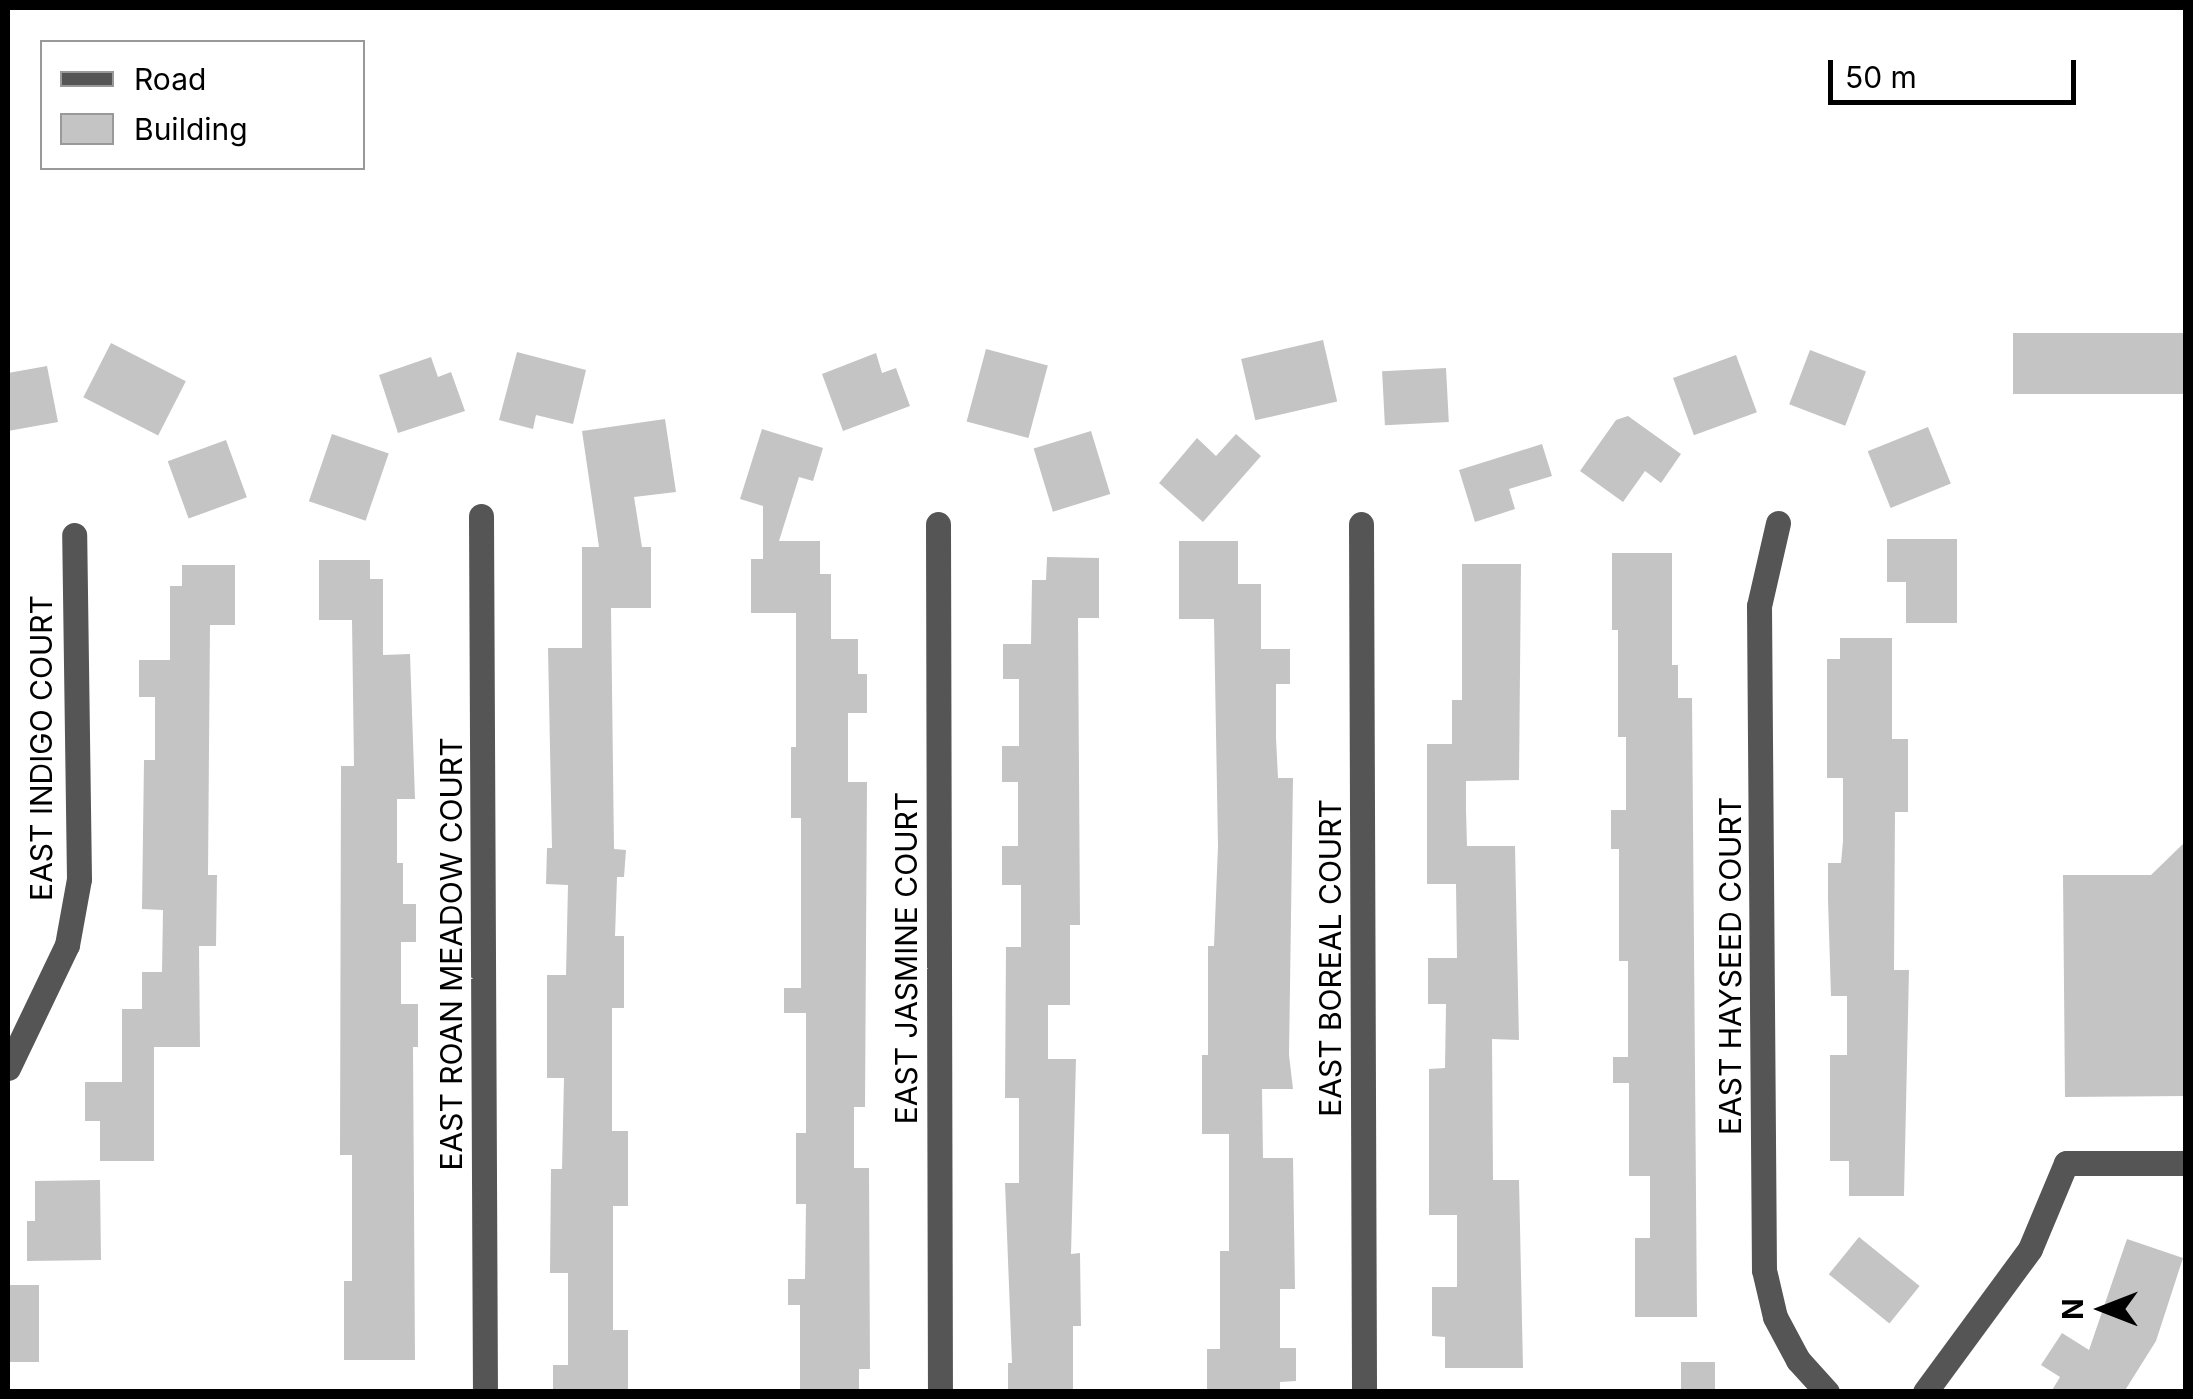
<!DOCTYPE html>
<html>
<head>
<meta charset="utf-8">
<style>
	body { margin:0 }
	#map { position:relative; width:2193px; height:1399px; overflow:hidden; background:#fff; font-family:Inter,sans-serif }
	div>[style] { position:absolute }
	[style*='--x'] { left:calc(var(--x)*1px); top:calc(var(--y)*1px); width:calc(var(--w)*1px); rotate:calc(var(--a)*1deg) }
	.building>* { inset:0; background:#c4c4c4; transform-origin:0 0 }
	.minor>* { height:25px; margin:-12.5px; padding:0 12.5px; transform-origin:12.5px; border-radius:12.5px; background:#555 }
	span { translate:-50% -50%; white-space:nowrap; text-align:center; line-height:1.15; -webkit-text-stroke:8px #fff; paint-order:stroke }
	.street-label { font-size:30px; color:#000 }
	.frame { position:absolute; inset:0; border:10px solid #000; pointer-events:none }
	.legend { position:absolute; left:40px; top:40px; width:325px; height:130px; box-sizing:border-box; background:#fff; border:2px solid #999; margin:0; padding:12px 18px; list-style:none; font-size:30px; color:#000 }
	.legend li { display:flex; align-items:center; gap:20px; height:50px }
	.legend b { width:50px; border:2px solid #999 }
	.north { position:absolute; left:2053px; top:1259px; width:100px; height:100px; -webkit-text-stroke:8px #fff; paint-order:stroke; rotate:270deg; font-size:28px; font-weight:700; line-height:40px; text-align:center; color:#000 }
	.north::after { content:''; display:block; margin:auto; width:35px; height:45px; background:#000; clip-path:polygon(50% 0,100% 100%,50% 72%,0 100%) }
	.scale { position:absolute; left:1828px; top:60px; width:248px; height:45px; box-sizing:border-box; border:5px solid #000; border-top:0; padding-left:12px; font-size:30px; line-height:35px; white-space:nowrap; color:#000; -webkit-text-stroke:8px #fff; paint-order:stroke }
</style>
</head>
<body>
<div id="map">
	<div class="building">
		<i style="left:2013px;top:333px;width:173px;height:61px"></i>
		<i style="left:1323px;top:340px;width:63px;height:84px;rotate:77deg"></i>
		<i style="left:111px;top:343px;width:84px;height:61px;rotate:27deg"></i>
		<i style="left:986px;top:349px;width:64px;height:75px;rotate:15deg"></i>
		<i style="left:1810px;top:350px;width:60px;height:58px;rotate:21deg"></i>
		<i style="clip-path:polygon(517px 352px,586px 370px,573px 424px,536px 415px,533px 429px,499px 420px)"></i>
		<i style="clip-path:polygon(876px 353px,882px 373px,896px 368px,910px 406px,843px 431px,822px 374px)"></i>
		<i style="left:1736px;top:355px;width:61px;height:67px;rotate:70deg"></i>
		<i style="clip-path:polygon(431px 357px,438px 377px,451px 372px,465px 411px,398px 433px,379px 375px)"></i>
		<i style="clip-path:polygon(47px 366px,58px 422px,8px 431px,8px 373px)"></i>
		<i style="left:1446px;top:368px;width:54px;height:64px;rotate:87deg"></i>
		<i style="clip-path:polygon(1628px 416px,1681px 454px,1661px 483px,1645px 471px,1623px 502px,1580px 471px,1616px 420px)"></i>
		<i style="clip-path:polygon(665px 419px,676px 492px,634px 497px,642px 547px,651px 547px,651px 608px,611px 608px,614px 849px,626px 850px,624px 877px,617px 877px,615px 936px,624px 936px,624px 1008px,612px 1008px,612px 1131px,628px 1131px,628px 1206px,613px 1206px,613px 1330px,628px 1330px,628px 1392px,553px 1392px,553px 1365px,568px 1365px,568px 1273px,550px 1273px,551px 1169px,562px 1169px,564px 1078px,547px 1078px,547px 975px,566px 975px,568px 885px,546px 884px,547px 848px,552px 848px,548px 648px,582px 648px,582px 547px,599px 547px,582px 431px)"></i>
		<i style="left:1928px;top:427px;width:61px;height:65px;rotate:68deg"></i>
		<i style="clip-path:polygon(762px 429px,823px 448px,813px 481px,799px 477px,779px 541px,820px 541px,820px 574px,831px 574px,831px 639px,858px 639px,858px 674px,867px 674px,867px 713px,848px 713px,848px 782px,867px 782px,865px 1107px,854px 1107px,854px 1168px,869px 1168px,870px 1369px,859px 1369px,859px 1392px,800px 1392px,800px 1305px,788px 1305px,788px 1279px,805px 1279px,806px 1204px,796px 1204px,796px 1133px,806px 1133px,806px 1013px,784px 1013px,784px 988px,801px 988px,801px 818px,791px 818px,791px 747px,796px 747px,796px 613px,751px 613px,751px 559px,763px 559px,763px 506px,740px 499px)"></i>
		<i style="left:1091px;top:431px;width:66px;height:60px;rotate:73deg"></i>
		<i style="left:332px;top:434px;width:60px;height:71px;rotate:19deg"></i>
		<i style="clip-path:polygon(1236px 434px,1261px 456px,1203px 522px,1159px 483px,1197px 438px,1216px 456px)"></i>
		<i style="left:226px;top:440px;width:61px;height:62px;rotate:70deg"></i>
		<i style="clip-path:polygon(1542px 444px,1552px 476px,1509px 489px,1515px 509px,1475px 522px,1459px 470px)"></i>
		<i style="clip-path:polygon(1887px 539px,1957px 539px,1957px 623px,1906px 623px,1906px 582px,1887px 582px)"></i>
		<i style="clip-path:polygon(1179px 541px,1238px 541px,1238px 584px,1261px 584px,1261px 649px,1290px 649px,1290px 684px,1276px 684px,1276px 738px,1278px 778px,1293px 778px,1289px 1055px,1293px 1089px,1262px 1089px,1263px 1158px,1293px 1158px,1295px 1289px,1280px 1289px,1280px 1348px,1296px 1348px,1296px 1381px,1280px 1382px,1280px 1392px,1207px 1392px,1207px 1349px,1220px 1349px,1220px 1251px,1229px 1251px,1229px 1134px,1202px 1134px,1202px 1055px,1208px 1055px,1208px 946px,1214px 946px,1218px 846px,1214px 619px,1179px 619px)"></i>
		<i style="clip-path:polygon(1612px 553px,1672px 553px,1672px 665px,1678px 665px,1678px 698px,1692px 698px,1697px 1317px,1635px 1317px,1635px 1238px,1650px 1238px,1650px 1176px,1629px 1176px,1629px 1083px,1613px 1083px,1613px 1057px,1628px 1057px,1628px 961px,1619px 961px,1619px 849px,1611px 849px,1611px 810px,1626px 810px,1626px 737px,1618px 737px,1618px 630px,1612px 630px)"></i>
		<i style="clip-path:polygon(1047px 557px,1099px 558px,1099px 618px,1078px 618px,1080px 925px,1070px 925px,1070px 1005px,1048px 1005px,1048px 1059px,1076px 1059px,1071px 1254px,1080px 1253px,1081px 1326px,1073px 1326px,1073px 1392px,1008px 1392px,1008px 1363px,1012px 1363px,1005px 1183px,1019px 1183px,1019px 1098px,1005px 1098px,1006px 947px,1021px 947px,1021px 885px,1002px 885px,1002px 846px,1018px 846px,1018px 782px,1002px 782px,1002px 746px,1019px 746px,1019px 679px,1003px 679px,1003px 644px,1031px 644px,1032px 580px,1046px 580px)"></i>
		<i style="clip-path:polygon(319px 560px,370px 560px,370px 579px,383px 579px,383px 655px,410px 654px,415px 799px,397px 799px,397px 863px,403px 863px,403px 904px,416px 904px,416px 942px,401px 942px,401px 1004px,418px 1004px,418px 1047px,413px 1047px,415px 1360px,344px 1360px,344px 1281px,352px 1281px,352px 1155px,340px 1155px,341px 766px,354px 766px,352px 620px,319px 620px)"></i>
		<i style="clip-path:polygon(1462px 564px,1521px 564px,1519px 780px,1466px 781px,1466px 810px,1467px 846px,1515px 846px,1519px 1040px,1492px 1039px,1493px 1180px,1519px 1180px,1523px 1368px,1445px 1368px,1445px 1337px,1432px 1336px,1432px 1287px,1457px 1287px,1457px 1215px,1429px 1215px,1429px 1069px,1445px 1068px,1446px 1004px,1428px 1004px,1428px 958px,1457px 958px,1456px 884px,1427px 884px,1427px 744px,1452px 744px,1452px 700px,1462px 700px)"></i>
		<i style="clip-path:polygon(182px 565px,235px 565px,235px 625px,210px 625px,208px 875px,217px 875px,216px 946px,199px 946px,200px 1047px,154px 1047px,154px 1161px,100px 1161px,100px 1121px,85px 1121px,85px 1082px,122px 1082px,122px 1009px,142px 1009px,142px 972px,162px 972px,163px 910px,142px 909px,144px 760px,155px 760px,155px 697px,139px 697px,139px 660px,170px 660px,170px 586px,182px 586px)"></i>
		<i style="clip-path:polygon(1840px 638px,1892px 638px,1892px 739px,1908px 739px,1908px 812px,1895px 812px,1894px 970px,1909px 970px,1904px 1196px,1849px 1196px,1849px 1161px,1830px 1161px,1830px 1055px,1847px 1055px,1847px 996px,1831px 996px,1828px 900px,1828px 863px,1841px 863px,1843px 841px,1843px 778px,1827px 778px,1827px 659px,1840px 659px)"></i>
		<i style="clip-path:polygon(2186px 841px,2186px 1096px,2065px 1097px,2063px 875px,2151px 875px)"></i>
		<i style="clip-path:polygon(100px 1180px,101px 1260px,27px 1261px,27px 1221px,35px 1221px,35px 1181px)"></i>
		<i style="left:1859px;top:1237px;width:78px;height:48px;rotate:39deg"></i>
		<i style="clip-path:polygon(2127px 1239px,2183px 1258px,2156px 1341px,2124px 1392px,2051px 1392px,2060px 1377px,2041px 1365px,2062px 1333px,2089px 1350px)"></i>
		<i style="left:8px;top:1285px;width:31px;height:77px"></i>
		<i style="left:1715px;top:1362px;width:30px;height:34px;rotate:90deg"></i>
	</div>
	<div class="minor">
		<i style="--x:481;--y:516;--w:876;--a:89.74"></i>
		<i style="--x:1778;--y:523;--w:85;--a:102.9"></i>
		<i style="--x:1759;--y:606;--w:664;--a:89.57"></i>
		<i style="--x:1764;--y:1270;--w:48;--a:76.8"></i>
		<i style="--x:1775;--y:1317;--w:49;--a:61.9"></i>
		<i style="--x:1798;--y:1360;--w:43;--a:47.8"></i>
		<i style="--x:938;--y:524;--w:868;--a:89.87"></i>
		<i style="--x:1361;--y:524;--w:868;--a:89.8"></i>
		<i style="--x:8;--y:1068;--w:136;--a:-64.4"></i>
		<i style="--x:67;--y:945;--w:67;--a:-79.7"></i>
		<i style="--x:79;--y:879;--w:344;--a:-90.8"></i>
		<i style="--x:1925;--y:1392;--w:177;--a:-53.7"></i>
		<i style="--x:2030;--y:1249;--w:93;--a:-67.3"></i>
		<i style="--x:2066;--y:1163;--w:120;--a:0"></i>
	</div>
	<div class="street-label">
		<span style="left:41px;top:748px;rotate:-90deg">EAST INDIGO COURT</span>
		<span style="left:451px;top:954px;rotate:-90deg">EAST ROAN MEADOW COURT</span>
		<span style="left:906px;top:958px;rotate:-90deg">EAST JASMINE COURT</span>
		<span style="left:1330px;top:958px;rotate:-90deg">EAST BOREAL COURT</span>
		<span style="left:1730px;top:966px;rotate:-90deg">EAST HAYSEED COURT</span>
	</div>
	<div class="frame"></div>
	<ul class="legend">
	<li><b style="height:12px;background:#555"></b>Road</li>
	<li><b style="height:28px;background:#c4c4c4"></b>Building</li>
	</ul>
	<div class="north">N</div>
	<div class="scale">50 m</div>
</div>
</body>
</html>
